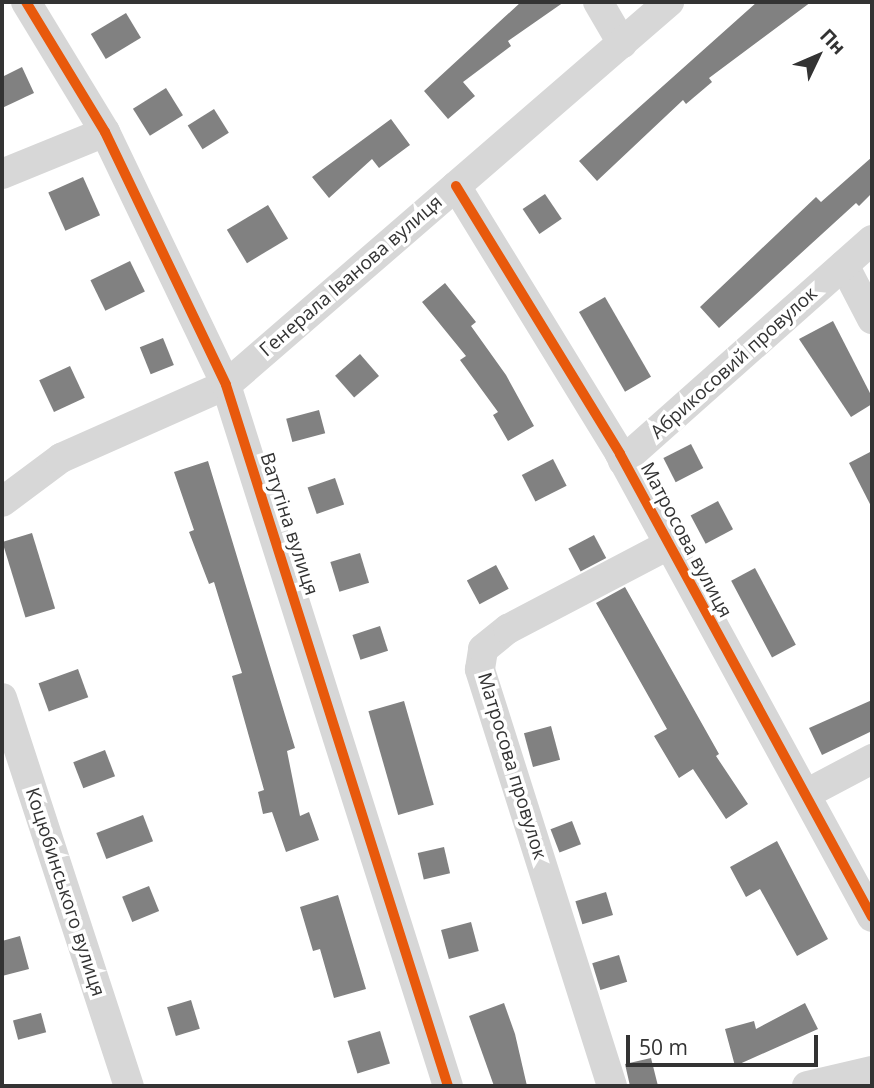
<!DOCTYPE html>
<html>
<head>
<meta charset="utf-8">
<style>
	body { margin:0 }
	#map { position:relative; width:874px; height:1088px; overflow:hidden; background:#fff; font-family:"Open Sans",sans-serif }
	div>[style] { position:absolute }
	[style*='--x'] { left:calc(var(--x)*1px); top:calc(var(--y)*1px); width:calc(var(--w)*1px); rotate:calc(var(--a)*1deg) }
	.building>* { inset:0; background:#818181; transform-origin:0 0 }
	.minor>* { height:30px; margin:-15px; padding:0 15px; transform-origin:15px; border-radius:15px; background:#d7d7d7 }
	.cycleway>* { height:10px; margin:-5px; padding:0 5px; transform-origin:5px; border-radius:5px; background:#e8590c }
	span { translate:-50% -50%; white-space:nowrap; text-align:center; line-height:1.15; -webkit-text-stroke:7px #fff; paint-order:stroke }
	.street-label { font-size:19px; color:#333 }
	.frame { position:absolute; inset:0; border:4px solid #333; pointer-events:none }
	.north { position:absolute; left:783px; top:21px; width:70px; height:70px; -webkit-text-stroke:5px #fff; paint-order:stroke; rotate:46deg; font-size:19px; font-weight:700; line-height:28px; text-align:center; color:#333 }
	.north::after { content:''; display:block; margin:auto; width:24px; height:32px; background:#333; clip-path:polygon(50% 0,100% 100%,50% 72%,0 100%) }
	.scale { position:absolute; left:626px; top:1035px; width:192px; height:32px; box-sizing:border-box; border:4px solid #333; border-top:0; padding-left:9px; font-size:21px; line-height:24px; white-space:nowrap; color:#333; -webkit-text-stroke:5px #fff; paint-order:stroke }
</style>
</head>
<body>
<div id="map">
	<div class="building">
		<i style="clip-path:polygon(521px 2px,564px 2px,508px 41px,511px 46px,463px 82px,475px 96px,448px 119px,424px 91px)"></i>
		<i style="clip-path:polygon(757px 2px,811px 2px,709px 78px,712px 82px,686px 104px,683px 100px,597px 181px,579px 161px)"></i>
		<i style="left:126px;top:13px;width:29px;height:41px;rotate:59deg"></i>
		<i style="clip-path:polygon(22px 67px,34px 93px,2px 108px,2px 77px)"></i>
		<i style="left:166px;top:88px;width:32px;height:39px;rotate:58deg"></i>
		<i style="left:214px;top:109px;width:28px;height:31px;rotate:58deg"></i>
		<i style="clip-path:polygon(391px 119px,410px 145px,379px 168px,372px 159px,329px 198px,312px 177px)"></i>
		<i style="clip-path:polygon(872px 157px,872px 193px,859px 206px,856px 203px,719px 328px,700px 307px,816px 197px,821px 202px)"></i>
		<i style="left:83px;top:177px;width:42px;height:38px;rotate:66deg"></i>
		<i style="left:545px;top:194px;width:30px;height:27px;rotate:56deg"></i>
		<i style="left:268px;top:205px;width:39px;height:48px;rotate:59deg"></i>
		<i style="left:130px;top:261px;width:34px;height:44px;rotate:64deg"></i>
		<i style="clip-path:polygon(445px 283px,476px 322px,471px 326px,506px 375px,534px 426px,508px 441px,493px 415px,498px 412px,460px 360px,466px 356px,422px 302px)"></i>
		<i style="left:605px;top:297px;width:92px;height:30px;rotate:60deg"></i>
		<i style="clip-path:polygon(833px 321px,872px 397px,872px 404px,851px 417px,799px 339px)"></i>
		<i style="left:163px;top:338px;width:29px;height:25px;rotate:68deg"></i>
		<i style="left:360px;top:354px;width:29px;height:33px;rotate:49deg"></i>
		<i style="left:70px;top:366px;width:35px;height:34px;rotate:65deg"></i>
		<i style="left:319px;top:410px;width:24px;height:34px;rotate:75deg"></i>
		<i style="left:691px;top:444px;width:27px;height:31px;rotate:63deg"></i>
		<i style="clip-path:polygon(872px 451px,872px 508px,849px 463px)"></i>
		<i style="left:553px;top:459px;width:30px;height:35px;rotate:63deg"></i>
		<i style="clip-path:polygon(208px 461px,295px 748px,287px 751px,300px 816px,309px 812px,319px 840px,286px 852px,272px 812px,263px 814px,258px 792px,264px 790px,232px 676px,242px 673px,214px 582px,209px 584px,189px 532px,194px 530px,174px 472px)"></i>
		<i style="left:335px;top:478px;width:28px;height:29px;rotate:71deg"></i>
		<i style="left:718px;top:501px;width:32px;height:31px;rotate:62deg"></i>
		<i style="left:32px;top:533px;width:79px;height:31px;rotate:73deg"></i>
		<i style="left:594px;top:535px;width:26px;height:29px;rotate:62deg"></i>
		<i style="left:360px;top:553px;width:31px;height:31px;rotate:73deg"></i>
		<i style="left:496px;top:565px;width:27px;height:33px;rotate:62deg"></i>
		<i style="left:755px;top:568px;width:87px;height:27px;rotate:62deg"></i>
		<i style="clip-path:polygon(625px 587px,719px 754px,716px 756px,748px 804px,726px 819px,693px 769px,679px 778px,654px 736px,667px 729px,596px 603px)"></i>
		<i style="left:380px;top:626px;width:26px;height:29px;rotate:72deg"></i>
		<i style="left:78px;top:669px;width:30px;height:42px;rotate:70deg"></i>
		<i style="clip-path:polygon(872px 700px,872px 731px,822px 755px,809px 728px)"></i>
		<i style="left:404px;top:701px;width:108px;height:37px;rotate:74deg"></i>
		<i style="left:551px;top:726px;width:35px;height:28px;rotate:75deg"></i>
		<i style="left:105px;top:750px;width:28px;height:34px;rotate:69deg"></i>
		<i style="left:143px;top:815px;width:28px;height:50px;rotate:69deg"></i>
		<i style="left:572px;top:821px;width:25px;height:23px;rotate:69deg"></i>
		<i style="clip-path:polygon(777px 841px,828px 939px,797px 956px,760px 889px,746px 897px,730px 867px)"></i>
		<i style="left:444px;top:847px;width:27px;height:27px;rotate:77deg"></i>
		<i style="left:149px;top:886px;width:27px;height:29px;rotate:68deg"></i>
		<i style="left:606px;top:892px;width:24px;height:32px;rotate:73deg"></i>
		<i style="clip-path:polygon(338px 895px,366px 989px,334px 998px,320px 949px,313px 951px,300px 907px)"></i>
		<i style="left:471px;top:922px;width:30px;height:31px;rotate:75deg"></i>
		<i style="clip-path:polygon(20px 936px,29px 969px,2px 976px,2px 941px)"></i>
		<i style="left:619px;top:955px;width:28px;height:28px;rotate:73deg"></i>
		<i style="left:191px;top:1000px;width:30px;height:25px;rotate:73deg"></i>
		<i style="clip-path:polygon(504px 1003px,515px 1034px,527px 1086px,494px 1086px,469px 1016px)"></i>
		<i style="clip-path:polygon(805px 1003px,818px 1029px,735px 1066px,725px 1029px,754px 1021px,756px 1029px)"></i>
		<i style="left:41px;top:1013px;width:20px;height:29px;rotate:75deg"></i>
		<i style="left:380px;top:1031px;width:34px;height:34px;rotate:73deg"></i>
		<i style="clip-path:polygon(651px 1058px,658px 1086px,630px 1086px,625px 1064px)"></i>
	</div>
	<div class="minor">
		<i style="--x:26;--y:2;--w:152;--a:58.7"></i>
		<i style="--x:105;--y:132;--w:280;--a:64.4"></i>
		<i style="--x:226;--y:385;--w:735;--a:72.43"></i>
		<i style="--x:598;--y:2;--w:48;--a:59.7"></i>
		<i style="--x:2;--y:174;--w:111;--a:-22.2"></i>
		<i style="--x:456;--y:186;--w:314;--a:58.5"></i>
		<i style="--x:620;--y:454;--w:527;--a:61.44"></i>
		<i style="--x:844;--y:265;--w:61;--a:62.6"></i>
		<i style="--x:623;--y:461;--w:333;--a:-41.6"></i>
		<i style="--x:2;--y:502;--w:74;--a:-36.7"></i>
		<i style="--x:61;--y:458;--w:180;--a:-23.9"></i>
		<i style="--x:226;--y:385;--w:586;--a:-40.85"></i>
		<i style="--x:2;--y:698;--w:408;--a:71.9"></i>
		<i style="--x:806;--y:794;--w:75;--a:-27.9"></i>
		<i style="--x:612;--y:1086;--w:437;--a:-107.6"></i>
		<i style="--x:480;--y:669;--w:20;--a:-81"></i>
		<i style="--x:483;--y:649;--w:32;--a:-39"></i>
		<i style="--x:508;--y:629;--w:181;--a:-27.7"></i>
		<i style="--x:807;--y:1086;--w:67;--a:-13"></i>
	</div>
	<div class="cycleway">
		<i style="--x:26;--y:2;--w:152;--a:58.7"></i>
		<i style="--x:105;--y:132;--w:280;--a:64.4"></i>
		<i style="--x:226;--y:385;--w:735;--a:72.43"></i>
		<i style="--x:456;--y:186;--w:314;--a:58.5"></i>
		<i style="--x:620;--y:454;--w:527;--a:61.44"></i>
	</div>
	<div class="street-label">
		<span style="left:351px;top:276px;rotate:-41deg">Генерала Іванова вулиця</span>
		<span style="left:734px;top:363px;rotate:-42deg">Абрикосовий провулок</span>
		<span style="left:289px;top:524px;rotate:72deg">Ватутіна вулиця</span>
		<span style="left:686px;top:540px;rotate:62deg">Матросова вулиця</span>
		<span style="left:512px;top:766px;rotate:73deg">Матросова провулок</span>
		<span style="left:65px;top:892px;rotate:72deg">Коцюбинського вулиця</span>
	</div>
	<div class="frame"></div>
	<div class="north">Пн</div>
	<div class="scale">50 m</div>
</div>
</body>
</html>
